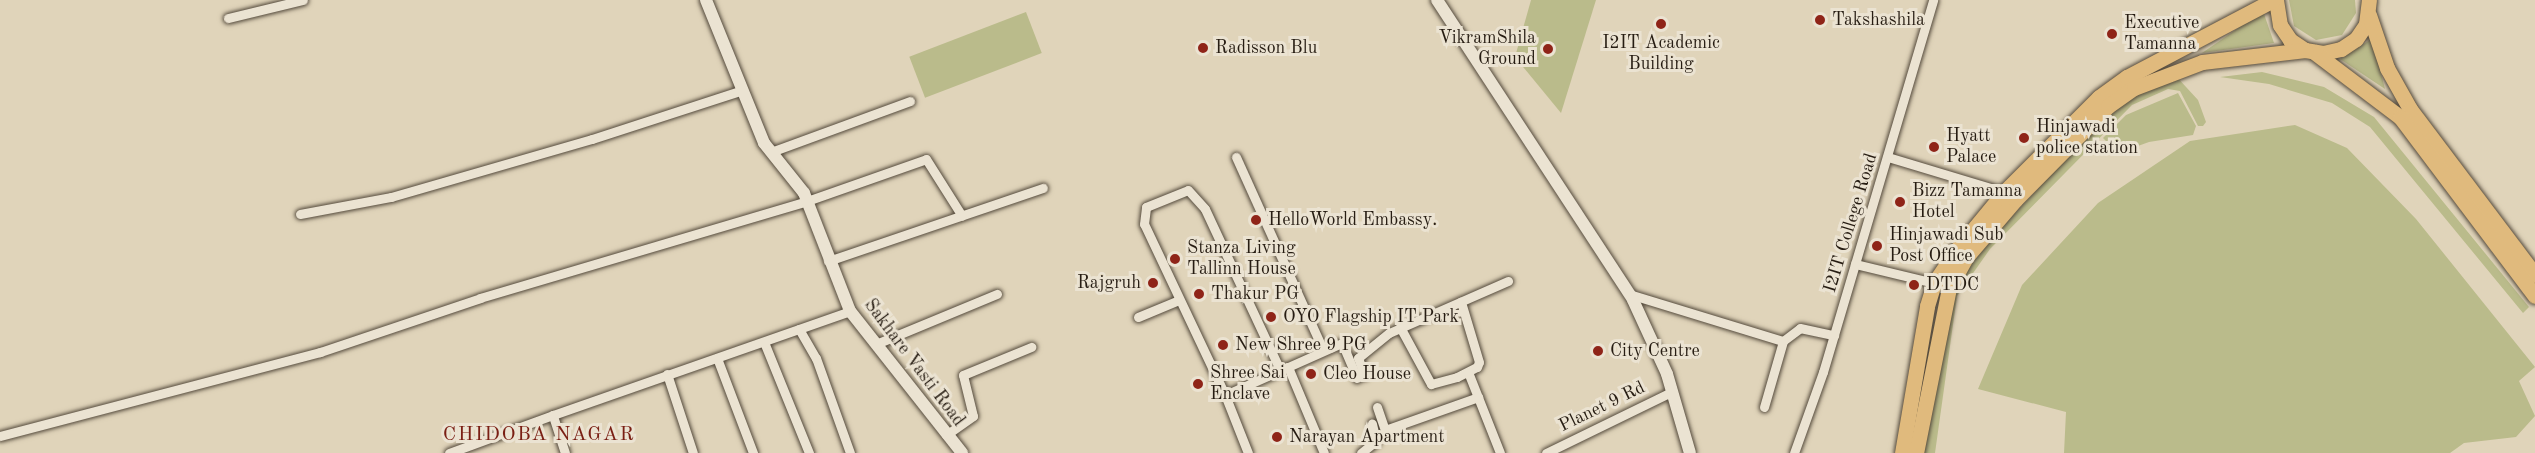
<!DOCTYPE html>
<html>
<head>
<meta charset="utf-8">
<style>
	body { margin:0 }
	#map { position:relative; width:2535px; height:453px; overflow:hidden; background:#e0d4ba; font-family:"Old Standard TT",serif }
	div>[style] { position:absolute }
	[style*='--x'] { left:calc(var(--x)*1px); top:calc(var(--y)*1px); width:calc(var(--w)*1px); rotate:calc(var(--a)*1deg) }
	.green>* { inset:0; background:#babb8b; transform-origin:0 0 }
	.roads { filter:drop-shadow(0 0 2px #544a3c) drop-shadow(0 0 2px #544a3c) }
	.minor>* { height:9px; margin:-4.5px; padding:0 4.5px; transform-origin:4.5px; border-radius:4.5px; background:#ebe3d2 }
	.tertiary>* { height:12px; margin:-6px; padding:0 6px; transform-origin:6px; border-radius:6px; background:#ebe3d2 }
	.primary>* { height:15px; margin:-7.5px; padding:0 7.5px; transform-origin:7.5px; border-radius:7.5px; background:#e0ba7d }
	.dots>* { width:16px; height:16px; translate:-50% -50%; box-sizing:border-box; border:3px solid #ebe3d2; border-radius:50% }
	span { translate:-50% -50%; white-space:nowrap; text-align:center; line-height:1.15; -webkit-text-stroke:6px #ebe3d2; paint-order:stroke }
	.poi-label { font-size:18px; color:#261c12 }
	.left { translate:0 -50%; text-align:left }
	.right { translate:-100% -50%; text-align:right }
	.street-label { font-size:18px; color:#261c12 }
	.neighbourhood-label { font-size:20px; color:#7a1f14; letter-spacing:1.5px }
</style>
</head>
<body>
<div id="map">
	<div class="green">
		<i style="clip-path:polygon(1531px 0,1596px 0,1561px 113px,1515px 57px)"></i>
		<i style="clip-path:polygon(2289px 0,2355px 0,2356px 13px,2342px 35px,2316px 40px,2294px 26px)"></i>
		<i style="clip-path:polygon(2263px 11px,2274px 43px,2202px 53px)"></i>
		<i style="left:1026px;top:12px;width:44px;height:125px;rotate:69deg"></i>
		<i style="clip-path:polygon(2370px 40px,2378px 62px,2385px 89px,2340px 59px)"></i>
		<i style="clip-path:polygon(2262px 72px,2324px 87px,2374px 117px,2529px 307px,2523px 313px,2370px 127px,2332px 103px,2269px 84px,2220px 77px)"></i>
		<i style="clip-path:polygon(2175px 75px,2198px 100px,2206px 122px,2203px 126px,2198px 126px,2180px 91px,2168px 89px,2132px 105px,1990px 249px,1957px 296px,1935px 453px,1922px 453px,1950px 297px,1966px 265px,2117px 105px)"></i>
		<i style="clip-path:polygon(2178px 93px,2196px 126px,2193px 135px,2149px 142px,2124px 151px,2116px 151px,2103px 138px,2126px 115px)"></i>
		<i style="clip-path:polygon(2295px 125px,2347px 148px,2416px 219px,2535px 367px,2519px 381px,2535px 416px,2516px 437px,2464px 443px,2450px 453px,2064px 453px,2066px 412px,1978px 389px,2022px 285px,2098px 203px,2190px 141px)"></i>
	</div>
	<div class="roads">
		<div class="minor">
			<i style="--x:228;--y:18;--w:77;--a:-13.5"></i>
			<i style="--x:771;--y:152;--w:148;--a:-20.1"></i>
			<i style="--x:1236;--y:157;--w:212;--a:65.7"></i>
			<i style="--x:1888;--y:157;--w:121;--a:16.8"></i>
			<i style="--x:300;--y:214;--w:93;--a:-10.6"></i>
			<i style="--x:391;--y:197;--w:209;--a:-16.1"></i>
			<i style="--x:592;--y:139;--w:159;--a:-18"></i>
			<i style="--x:828;--y:261;--w:227;--a:-18.8"></i>
			<i style="--x:1855;--y:264;--w:85;--a:13.5"></i>
			<i style="--x:1629;--y:294;--w:161;--a:17"></i>
			<i style="--x:1783;--y:341;--w:21;--a:-37"></i>
			<i style="--x:1800;--y:328;--w:35;--a:12"></i>
			<i style="--x:1138;--y:317;--w:44;--a:-22.5"></i>
			<i style="--x:1400;--y:327;--w:65;--a:61.5"></i>
			<i style="--x:1431;--y:384;--w:27;--a:-15"></i>
			<i style="--x:1457;--y:377;--w:22;--a:-27"></i>
			<i style="--x:1477;--y:367;--w:5;--a:-68"></i>
			<i style="--x:1479;--y:362;--w:63;--a:-106.7"></i>
			<i style="--x:799;--y:329;--w:34;--a:60"></i>
			<i style="--x:816;--y:358;--w:101;--a:70.3"></i>
			<i style="--x:764;--y:342;--w:120;--a:67.9"></i>
			<i style="--x:876;--y:344;--w:131;--a:-22.5"></i>
			<i style="--x:717;--y:358;--w:102;--a:69.2"></i>
			<i style="--x:1288;--y:367;--w:59;--a:-24"></i>
			<i style="--x:1342;--y:343;--w:38;--a:67"></i>
			<i style="--x:1468;--y:372;--w:87;--a:68.4"></i>
			<i style="--x:667;--y:374;--w:83;--a:71.8"></i>
			<i style="--x:1364;--y:375;--w:18;--a:-109"></i>
			<i style="--x:1358;--y:358;--w:40;--a:-39"></i>
			<i style="--x:1389;--y:333;--w:130;--a:-23.6"></i>
			<i style="--x:1225;--y:395;--w:189;--a:-115.3"></i>
			<i style="--x:1144;--y:224;--w:17;--a:-83"></i>
			<i style="--x:1146;--y:207;--w:45;--a:-22"></i>
			<i style="--x:1188;--y:190;--w:25;--a:48"></i>
			<i style="--x:1205;--y:209;--w:178;--a:65"></i>
			<i style="--x:1377;--y:407;--w:24;--a:71"></i>
			<i style="--x:1385;--y:430;--w:99;--a:-19.5"></i>
			<i style="--x:1764;--y:407;--w:69;--a:-73.9"></i>
			<i style="--x:946;--y:435;--w:33;--a:-35"></i>
			<i style="--x:973;--y:416;--w:42;--a:-103.7"></i>
			<i style="--x:963;--y:375;--w:74;--a:-22.4"></i>
			<i style="--x:0;--y:436;--w:331;--a:-14.7"></i>
			<i style="--x:320;--y:352;--w:169;--a:-18.6"></i>
			<i style="--x:480;--y:298;--w:341;--a:-16.5"></i>
			<i style="--x:807;--y:201;--w:126;--a:-19.4"></i>
			<i style="--x:926;--y:159;--w:67;--a:57.7"></i>
			<i style="--x:449;--y:453;--w:111;--a:-20.1"></i>
			<i style="--x:565;--y:453;--w:40;--a:-108"></i>
			<i style="--x:553;--y:415;--w:315;--a:-19.3"></i>
			<i style="--x:1248;--y:453;--w:62;--a:-111.6"></i>
			<i style="--x:1225;--y:395;--w:69;--a:-24"></i>
			<i style="--x:1288;--y:367;--w:93;--a:67.3"></i>
			<i style="--x:1361;--y:453;--w:19;--a:-39"></i>
			<i style="--x:1376;--y:441;--w:18;--a:-103"></i>
			<i style="--x:1546;--y:453;--w:141;--a:-26"></i>
			<i style="--x:1794;--y:453;--w:86;--a:-70.3"></i>
			<i style="--x:1823;--y:372;--w:388;--a:-73.5"></i>
		</div>
		<div class="tertiary">
			<i style="--x:706;--y:0;--w:154;--a:67.9"></i>
			<i style="--x:764;--y:143;--w:64;--a:51.3"></i>
			<i style="--x:804;--y:193;--w:127;--a:68.7"></i>
			<i style="--x:850;--y:311;--w:181;--a:51.7"></i>
			<i style="--x:1437;--y:0;--w:358;--a:56.8"></i>
			<i style="--x:1633;--y:300;--w:81;--a:65.3"></i>
			<i style="--x:1667;--y:374;--w:82;--a:73.8"></i>
		</div>
		<div class="primary">
			<i style="--x:2276;--y:0;--w:25;--a:81"></i>
			<i style="--x:2280;--y:25;--w:18;--a:56"></i>
			<i style="--x:2290;--y:40;--w:18;--a:34"></i>
			<i style="--x:2305;--y:50;--w:18;--a:9"></i>
			<i style="--x:2323;--y:53;--w:18;--a:-13"></i>
			<i style="--x:2341;--y:49;--w:18;--a:-34"></i>
			<i style="--x:2356;--y:39;--w:18;--a:-56"></i>
			<i style="--x:2366;--y:24;--w:24;--a:-83"></i>
			<i style="--x:2369;--y:15;--w:56;--a:71.2"></i>
			<i style="--x:2387;--y:68;--w:47;--a:60.7"></i>
			<i style="--x:2410;--y:109;--w:208;--a:53"></i>
			<i style="--x:2314;--y:52;--w:108;--a:37.1"></i>
			<i style="--x:2400;--y:117;--w:224;--a:53"></i>
			<i style="--x:1902;--y:453;--w:149;--a:-80.3"></i>
			<i style="--x:1927;--y:306;--w:24;--a:-73"></i>
			<i style="--x:1934;--y:283;--w:41;--a:-55.9"></i>
			<i style="--x:1957;--y:249;--w:74;--a:-50.5"></i>
			<i style="--x:2004;--y:192;--w:134;--a:-45"></i>
			<i style="--x:2099;--y:97;--w:34;--a:-36"></i>
			<i style="--x:2127;--y:77;--w:165;--a:-27.8"></i>
			<i style="--x:1916;--y:453;--w:168;--a:-78.7"></i>
			<i style="--x:1949;--y:288;--w:37;--a:-61"></i>
			<i style="--x:1967;--y:256;--w:74;--a:-49.4"></i>
			<i style="--x:2015;--y:200;--w:132;--a:-45.3"></i>
			<i style="--x:2108;--y:106;--w:32;--a:-35"></i>
			<i style="--x:2134;--y:88;--w:73;--a:-20.9"></i>
			<i style="--x:2202;--y:62;--w:104;--a:-6.6"></i>
		</div>
	</div>
	<div class="dots">
		<i style="left:1820px;top:20px;background:#8f2418"></i>
		<i style="left:1661px;top:24px;background:#8f2418"></i>
		<i style="left:2112px;top:34px;background:#8f2418"></i>
		<i style="left:1203px;top:48px;background:#8f2418"></i>
		<i style="left:1548px;top:49px;background:#8f2418"></i>
		<i style="left:2024px;top:138px;background:#8f2418"></i>
		<i style="left:1934px;top:147px;background:#8f2418"></i>
		<i style="left:1900px;top:202px;background:#8f2418"></i>
		<i style="left:1256px;top:220px;background:#8f2418"></i>
		<i style="left:1877px;top:246px;background:#8f2418"></i>
		<i style="left:1175px;top:259px;background:#8f2418"></i>
		<i style="left:1153px;top:283px;background:#8f2418"></i>
		<i style="left:1914px;top:285px;background:#8f2418"></i>
		<i style="left:1199px;top:294px;background:#8f2418"></i>
		<i style="left:1271px;top:317px;background:#8f2418"></i>
		<i style="left:1223px;top:345px;background:#8f2418"></i>
		<i style="left:1598px;top:351px;background:#8f2418"></i>
		<i style="left:1311px;top:374px;background:#8f2418"></i>
		<i style="left:1198px;top:384px;background:#8f2418"></i>
		<i style="left:1277px;top:437px;background:#8f2418"></i>
	</div>
	<div class="poi-label">
		<span class="left" style="left:1832px;top:20px">Takshashila</span>
		<span class="left" style="left:2124px;top:34px">Executive<br>Tamanna</span>
		<span class="right" style="left:1536px;top:49px">VikramShila<br>Ground</span>
		<span style="left:1661px;top:54px">I2IT Academic<br>Building</span>
		<span class="left" style="left:1215px;top:48px">Radisson Blu</span>
		<span class="left" style="left:2036px;top:138px">Hinjawadi<br>police station</span>
		<span class="left" style="left:1946px;top:147px">Hyatt<br>Palace</span>
		<span class="left" style="left:1912px;top:202px">Bizz Tamanna<br>Hotel</span>
		<span class="left" style="left:1268px;top:220px">HelloWorld Embassy.</span>
		<span class="left" style="left:1889px;top:246px">Hinjawadi Sub<br>Post Office</span>
		<span class="left" style="left:1187px;top:259px">Stanza Living<br>Tallinn House</span>
		<span class="right" style="left:1141px;top:283px">Rajgruh</span>
		<span class="left" style="left:1926px;top:285px">DTDC</span>
		<span class="left" style="left:1211px;top:294px">Thakur PG</span>
		<span class="left" style="left:1283px;top:317px">OYO Flagship IT Park</span>
		<span class="left" style="left:1235px;top:345px">New Shree 9 PG</span>
		<span class="left" style="left:1610px;top:351px">City Centre</span>
		<span class="left" style="left:1210px;top:384px">Shree Sai<br>Enclave</span>
		<span class="left" style="left:1323px;top:374px">Cleo House</span>
		<span class="left" style="left:1289px;top:437px">Narayan Apartment</span>
	</div>
	<div class="street-label">
		<span style="left:1851px;top:223px;rotate:-73deg">I2IT College Road</span>
		<span style="left:914px;top:363px;rotate:53deg">Sakhare Vasti Road</span>
		<span style="left:1602px;top:407px;rotate:-26deg">Planet 9 Rd</span>
	</div>
	<div class="neighbourhood-label">
		<span style="left:539px;top:435px">CHIDOBA NAGAR</span>
	</div>
</div>
</body>
</html>
